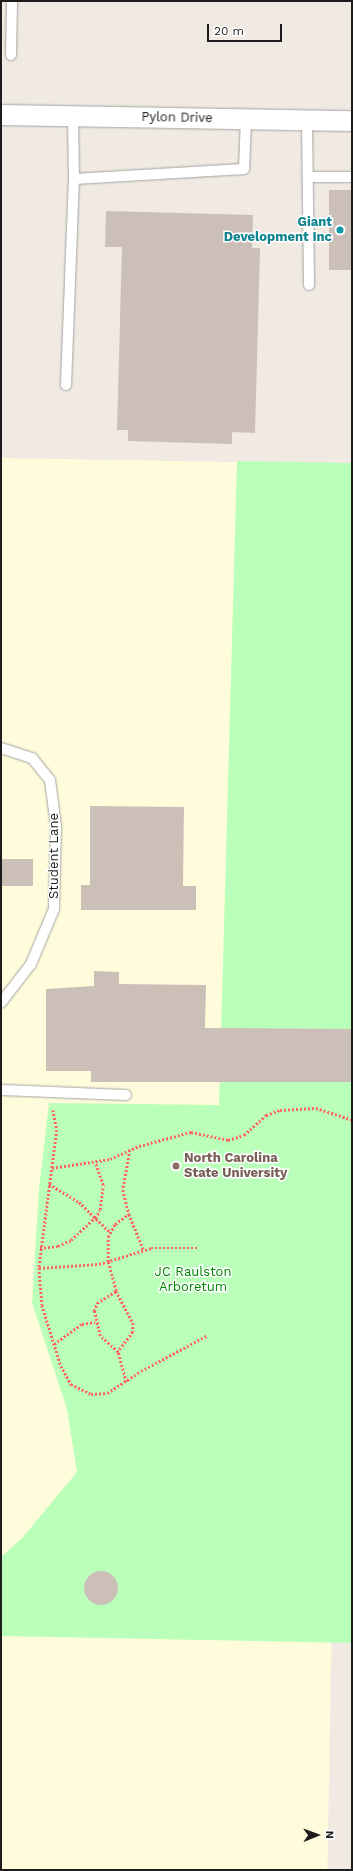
<!DOCTYPE html>
<html>
<head>
<meta charset="utf-8">
<style>
	body { margin:0 }
	#map { position:relative; width:353px; height:1871px; overflow:hidden; background:#f0eae2; font-family:"Work Sans",sans-serif }
	div>[style] { position:absolute }
	[style*='--x'] { left:calc(var(--x)*1px); top:calc(var(--y)*1px); width:calc(var(--w)*1px); rotate:calc(var(--a)*1deg) }
	.education>* { inset:0; background:#fffcdc; transform-origin:0 0 }
	.park>* { inset:0; background:#baffba }
	.building>* { inset:0; background:#ccbfb8; transform-origin:0 0 }
	.round { border-radius:50% }
	.path>* { height:2.5px; margin-top:-1.25px; transform-origin:0; background:repeating-linear-gradient(90deg,#ff6764 0 2px,transparent 0 4px) }
	.roads { filter:drop-shadow(0 0 1px #a4a4a4) drop-shadow(0 0 1px #a4a4a4) }
	.lane>* { height:10px; margin:-5px; padding:0 5px; transform-origin:5px; border-radius:5px; background:#fff }
	.street>* { height:20px; margin:-10px; padding:0 10px; transform-origin:10px; border-radius:10px; background:#fff }
	.dots>* { width:11px; height:11px; translate:-50% -50%; box-sizing:border-box; border:2px solid #fff; border-radius:50% }
	span { translate:-50% -50%; white-space:nowrap; text-align:center; line-height:1.15; -webkit-text-stroke:3px #fff; paint-order:stroke }
	.street-label { font-size:13px; color:#1d1d1d }
	.culture-label { font-size:13px; color:#0d838f; font-weight:700 }
	.right { translate:-100% -50%; text-align:right }
	.education-label { font-size:13px; color:#785e54; font-weight:700 }
	.left { translate:0 -50%; text-align:left }
	.park-label { font-size:13px; color:#018601 }
	.frame { position:absolute; inset:0; border:2px solid #1d1d1d; pointer-events:none }
	.north { position:absolute; left:297px; top:1815px; width:40px; height:40px; -webkit-text-stroke:3px #fff; paint-order:stroke; rotate:89deg; font-size:11px; font-weight:700; line-height:16px; text-align:center; color:#1d1d1d }
	.north::after { content:''; display:block; margin:auto; width:14px; height:18px; background:#1d1d1d; clip-path:polygon(50% 0,100% 100%,50% 72%,0 100%) }
	.scale { position:absolute; left:207px; top:24px; width:75px; height:18px; box-sizing:border-box; border:2px solid #1d1d1d; border-top:0; padding-left:5px; font-size:12px; line-height:14px; white-space:nowrap; color:#1d1d1d; -webkit-text-stroke:3px #fff; paint-order:stroke }
</style>
</head>
<body>
<div id="map">
	<div class="education">
		<i style="left:1px;top:458px;width:351px;height:1412px;rotate:1deg"></i>
	</div>
	<div class="park">
		<i style="clip-path:polygon(237px 461px,352px 463px,352px 1643px,1px 1636px,1px 1557px,23px 1537px,77px 1472px,67px 1409px,32px 1303px,39px 1189px,49px 1103px,219px 1105px)"></i>
	</div>
	<div class="building">
		<i style="left:329px;top:190px;width:23px;height:80px"></i>
		<i style="clip-path:polygon(106px 211px,253px 215px,252px 248px,260px 248px,255px 433px,232px 432px,232px 444px,128px 441px,128px 430px,117px 430px,122px 247px,105px 247px)"></i>
		<i style="clip-path:polygon(90px 806px,184px 807px,183px 886px,196px 886px,196px 910px,81px 910px,81px 885px,90px 885px)"></i>
		<i style="left:33px;top:859px;width:27px;height:32px;rotate:90deg"></i>
		<i style="clip-path:polygon(94px 971px,119px 972px,119px 984px,206px 985px,205px 1028px,352px 1029px,352px 1082px,91px 1082px,91px 1071px,46px 1071px,46px 989px,94px 986px)"></i>
		<i class="round" style="left:84px;top:1571px;width:34px;height:34px"></i>
	</div>
	<div class="path">
		<i style="--x:53;--y:1110;--w:20;--a:79"></i>
		<i style="--x:57;--y:1130;--w:139;--a:97.4"></i>
		<i style="--x:39;--y:1268;--w:37;--a:85"></i>
		<i style="--x:42;--y:1305;--w:64;--a:72.7"></i>
		<i style="--x:61;--y:1366;--w:21;--a:61"></i>
		<i style="--x:71;--y:1384;--w:22;--a:27"></i>
		<i style="--x:91;--y:1394;--w:16;--a:-4"></i>
		<i style="--x:107;--y:1393;--w:40;--a:-32.9"></i>
		<i style="--x:141;--y:1371;--w:74;--a:-28.3"></i>
		<i style="--x:130;--y:1150;--w:41;--a:99.9"></i>
		<i style="--x:123;--y:1190;--w:25;--a:76"></i>
		<i style="--x:129;--y:1214;--w:40;--a:68"></i>
		<i style="--x:52;--y:1168;--w:59;--a:-8.8"></i>
		<i style="--x:110;--y:1159;--w:32;--a:-24"></i>
		<i style="--x:139;--y:1146;--w:54;--a:-15.1"></i>
		<i style="--x:191;--y:1132;--w:38;--a:12"></i>
		<i style="--x:228;--y:1140;--w:17;--a:-17"></i>
		<i style="--x:244;--y:1135;--w:30;--a:-42"></i>
		<i style="--x:266;--y:1115;--w:15;--a:-20"></i>
		<i style="--x:280;--y:1110;--w:36;--a:-3"></i>
		<i style="--x:316;--y:1108;--w:38;--a:18"></i>
		<i style="--x:49;--y:1184;--w:35;--a:31"></i>
		<i style="--x:79;--y:1202;--w:43;--a:44.1"></i>
		<i style="--x:40;--y:1248;--w:18;--a:-6"></i>
		<i style="--x:58;--y:1246;--w:14;--a:-25"></i>
		<i style="--x:71;--y:1240;--w:33;--a:-43"></i>
		<i style="--x:95;--y:1218;--w:9;--a:-58"></i>
		<i style="--x:100;--y:1210;--w:25;--a:-83"></i>
		<i style="--x:103;--y:1185;--w:24;--a:-109"></i>
		<i style="--x:39;--y:1268;--w:60;--a:-3.8"></i>
		<i style="--x:99;--y:1264;--w:54;--a:-17.1"></i>
		<i style="--x:151;--y:1248;--w:47;--a:0"></i>
		<i style="--x:116;--y:1291;--w:36;--a:62"></i>
		<i style="--x:133;--y:1323;--w:9;--a:90"></i>
		<i style="--x:133;--y:1332;--w:25;--a:127"></i>
		<i style="--x:54;--y:1344;--w:34;--a:-36"></i>
		<i style="--x:82;--y:1324;--w:13;--a:-9"></i>
		<i style="--x:126;--y:1382;--w:31;--a:-105"></i>
		<i style="--x:118;--y:1352;--w:24;--a:-138"></i>
		<i style="--x:100;--y:1336;--w:26;--a:-103"></i>
		<i style="--x:94;--y:1311;--w:9;--a:-69"></i>
		<i style="--x:97;--y:1303;--w:22;--a:-32"></i>
		<i style="--x:116;--y:1291;--w:30;--a:-105"></i>
		<i style="--x:108;--y:1262;--w:25;--a:-90"></i>
		<i style="--x:108;--y:1237;--w:15;--a:-62"></i>
		<i style="--x:115;--y:1224;--w:17;--a:-36"></i>
	</div>
	<div class="roads">
		<div class="lane">
			<i style="--x:11;--y:55;--w:54;--a:-88.9"></i>
			<i style="--x:73;--y:116;--w:63;--a:89.1"></i>
			<i style="--x:307;--y:120;--w:165;--a:89.3"></i>
			<i style="--x:308;--y:177;--w:44;--a:0"></i>
			<i style="--x:66;--y:385;--w:206;--a:-87.8"></i>
			<i style="--x:74;--y:179;--w:170;--a:-3.4"></i>
			<i style="--x:244;--y:169;--w:49;--a:-87.7"></i>
			<i style="--x:1;--y:748;--w:33;--a:18"></i>
			<i style="--x:32;--y:758;--w:28;--a:51"></i>
			<i style="--x:50;--y:780;--w:46;--a:82.6"></i>
			<i style="--x:56;--y:826;--w:83;--a:91.4"></i>
			<i style="--x:54;--y:909;--w:60;--a:112.7"></i>
			<i style="--x:31;--y:964;--w:49;--a:127.6"></i>
			<i style="--x:1;--y:1090;--w:125;--a:2.3"></i>
		</div>
		<div class="street">
			<i style="--x:1;--y:115;--w:351;--a:1"></i>
		</div>
	</div>
	<div class="dots">
		<i style="left:340px;top:230px;background:#0f9aa8"></i>
		<i style="left:176px;top:1166px;background:#8d6e63"></i>
	</div>
	<div class="street-label">
		<span style="left:177px;top:118px;rotate:1deg">Pylon Drive</span>
		<span style="left:54px;top:856px;rotate:-90deg">Student Lane</span>
	</div>
	<div class="culture-label">
		<span class="right" style="left:332px;top:230px">Giant<br>Development Inc</span>
	</div>
	<div class="education-label">
		<span class="left" style="left:184px;top:1166px">North Carolina<br>State University</span>
	</div>
	<div class="park-label">
		<span style="left:193px;top:1280px">JC Raulston<br>Arboretum</span>
	</div>
	<div class="frame"></div>
	<div class="north">N</div>
	<div class="scale">20 m</div>
</div>
</body>
</html>
